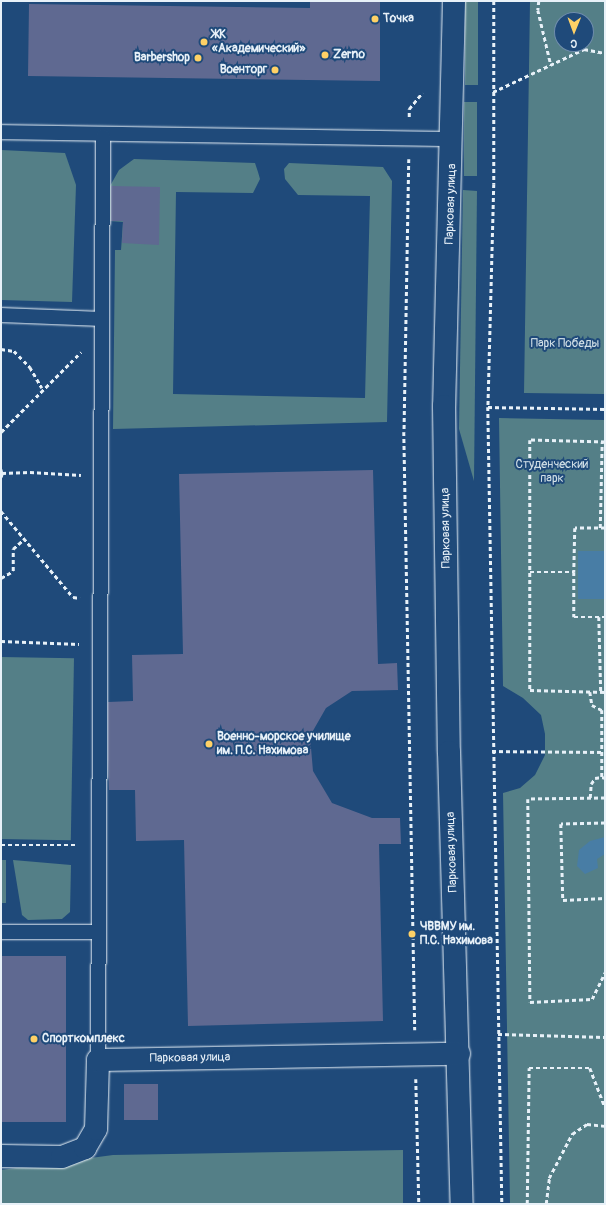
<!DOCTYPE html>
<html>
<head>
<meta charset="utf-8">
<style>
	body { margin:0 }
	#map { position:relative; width:606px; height:1205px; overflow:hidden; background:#1f4a7a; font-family:Pangolin,sans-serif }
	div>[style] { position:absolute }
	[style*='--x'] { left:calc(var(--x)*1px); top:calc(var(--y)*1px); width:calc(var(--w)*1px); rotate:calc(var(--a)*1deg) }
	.green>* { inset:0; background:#547f87; transform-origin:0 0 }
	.water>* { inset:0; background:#487da5; transform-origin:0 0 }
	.building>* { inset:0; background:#5f6991; transform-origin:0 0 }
	.path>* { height:2.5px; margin-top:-1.25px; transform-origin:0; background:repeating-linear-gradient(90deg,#e8f1f8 0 4px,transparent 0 7px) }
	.roads { filter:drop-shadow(0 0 1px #e8f1f8) drop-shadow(0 0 1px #e8f1f8) }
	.service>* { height:14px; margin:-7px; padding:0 7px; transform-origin:7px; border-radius:7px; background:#1f4a7a }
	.minor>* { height:22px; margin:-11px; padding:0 11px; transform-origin:11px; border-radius:11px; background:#1f4a7a }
	.tertiary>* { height:22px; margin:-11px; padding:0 11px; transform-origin:11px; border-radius:11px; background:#1f4a7a }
	.dots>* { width:11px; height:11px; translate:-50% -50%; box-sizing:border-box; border:2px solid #1f4a7a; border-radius:50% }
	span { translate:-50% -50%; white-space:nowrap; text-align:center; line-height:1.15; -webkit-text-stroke:4px #1f4a7a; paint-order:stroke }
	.poi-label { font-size:12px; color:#e8f1f8; font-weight:700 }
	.left { translate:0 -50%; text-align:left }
	.right { translate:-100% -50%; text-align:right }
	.street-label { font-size:12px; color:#e8f1f8 }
	.park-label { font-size:12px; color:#d2e0e7 }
	.frame { position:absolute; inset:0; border:2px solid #e8f1f8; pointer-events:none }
	.north { position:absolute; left:554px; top:12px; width:40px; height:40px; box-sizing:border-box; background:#1f4a7a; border:1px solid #6f8dac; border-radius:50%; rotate:181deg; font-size:11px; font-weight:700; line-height:16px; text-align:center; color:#e8f1f8 }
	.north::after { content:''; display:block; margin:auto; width:14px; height:18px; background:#ffd166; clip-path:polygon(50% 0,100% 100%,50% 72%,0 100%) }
</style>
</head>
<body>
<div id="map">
	<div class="green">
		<i style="left:465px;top:1px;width:13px;height:84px"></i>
		<i style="clip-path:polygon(evenodd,530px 1px,605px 1px,605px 394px,524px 393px,530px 1px,562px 20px,586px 20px,586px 44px,562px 44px,562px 20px)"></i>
		<i style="left:464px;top:102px;width:13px;height:74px"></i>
		<i style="clip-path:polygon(1px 150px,65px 153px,76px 185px,72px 302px,1px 300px)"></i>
		<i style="clip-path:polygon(134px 159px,255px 163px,258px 172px,260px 179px,253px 193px,176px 192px,173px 394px,365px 398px,370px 196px,298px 195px,285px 179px,284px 169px,289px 163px,383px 167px,392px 181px,387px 422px,113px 429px,115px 250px,121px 250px,123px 222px,109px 221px,110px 186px,119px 170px)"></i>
		<i style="clip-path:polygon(463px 190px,477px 191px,474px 481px,459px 429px)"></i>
		<i style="clip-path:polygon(499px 418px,605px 420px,605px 1204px,510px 1204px,503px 793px,520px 788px,535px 775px,545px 755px,545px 734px,541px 715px,523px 698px,503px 686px)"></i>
		<i style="left:1px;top:657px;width:73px;height:182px;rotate:1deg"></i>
		<i style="left:1px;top:860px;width:5px;height:43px"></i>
		<i style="clip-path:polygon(13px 860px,71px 865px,70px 912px,62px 919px,28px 920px,22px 915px)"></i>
		<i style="clip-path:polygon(403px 1150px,403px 1204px,1px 1204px,1px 1170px,113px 1155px)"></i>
	</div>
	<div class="water">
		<i style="left:578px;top:551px;width:27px;height:48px"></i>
		<i style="clip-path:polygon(605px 837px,605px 854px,597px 859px,598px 868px,585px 874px,577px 866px,579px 850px,590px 841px)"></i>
	</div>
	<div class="building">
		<i style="clip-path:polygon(310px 1px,380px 1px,380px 81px,28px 76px,29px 4px,310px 8px)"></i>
		<i style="clip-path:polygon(111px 186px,160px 187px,159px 245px,122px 243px,123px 221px,111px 221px)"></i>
		<i style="clip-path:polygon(373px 470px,378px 664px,397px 663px,398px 690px,352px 691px,326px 708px,310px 736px,313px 771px,332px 803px,372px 818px,400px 818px,401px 844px,379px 844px,383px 1021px,188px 1026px,184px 840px,136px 841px,135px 790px,109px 790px,108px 760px,108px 702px,133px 701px,132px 655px,183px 654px,179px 474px)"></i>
		<i style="left:1px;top:956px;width:65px;height:166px"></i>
		<i style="left:124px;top:1084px;width:34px;height:36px"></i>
	</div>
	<div class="path">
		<i style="--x:494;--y:1;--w:183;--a:90"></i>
		<i style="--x:494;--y:184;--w:223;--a:91.5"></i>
		<i style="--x:488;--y:407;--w:797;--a:88.99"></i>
		<i style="--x:539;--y:1;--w:9;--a:96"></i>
		<i style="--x:538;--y:10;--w:57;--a:76.7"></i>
		<i style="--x:493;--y:92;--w:101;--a:-25.3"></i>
		<i style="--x:584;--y:49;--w:21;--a:11"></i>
		<i style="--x:409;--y:117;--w:8;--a:-90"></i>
		<i style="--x:409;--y:109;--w:21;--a:-51"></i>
		<i style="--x:409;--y:159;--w:273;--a:91"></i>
		<i style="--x:404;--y:432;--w:598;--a:88.95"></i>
		<i style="--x:1;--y:349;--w:13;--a:9"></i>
		<i style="--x:14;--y:351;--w:23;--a:45"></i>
		<i style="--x:30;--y:367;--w:24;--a:60"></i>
		<i style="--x:488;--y:407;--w:117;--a:1"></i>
		<i style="--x:1;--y:432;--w:113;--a:-45"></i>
		<i style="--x:605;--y:442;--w:75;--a:-178.5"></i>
		<i style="--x:530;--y:440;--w:250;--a:90"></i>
		<i style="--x:530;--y:690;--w:75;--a:1.5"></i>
		<i style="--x:1;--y:469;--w:4;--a:76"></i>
		<i style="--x:1;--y:477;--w:4;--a:-76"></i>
		<i style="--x:2;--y:473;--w:28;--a:-2"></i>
		<i style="--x:30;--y:472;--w:51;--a:3.4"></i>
		<i style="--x:1;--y:511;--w:112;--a:50.1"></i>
		<i style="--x:73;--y:597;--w:7;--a:8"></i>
		<i style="--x:600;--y:528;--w:86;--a:-88.7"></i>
		<i style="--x:605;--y:528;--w:30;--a:180"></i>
		<i style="--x:575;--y:528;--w:44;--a:91.3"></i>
		<i style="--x:574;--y:572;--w:45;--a:90"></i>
		<i style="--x:574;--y:617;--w:31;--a:0"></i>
		<i style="--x:530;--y:572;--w:44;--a:0"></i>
		<i style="--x:1;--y:578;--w:14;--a:-30"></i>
		<i style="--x:13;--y:571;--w:22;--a:-90"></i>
		<i style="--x:13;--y:549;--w:15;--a:-42"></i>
		<i style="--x:599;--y:617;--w:75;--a:88.5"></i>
		<i style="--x:1;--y:641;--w:78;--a:2.2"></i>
		<i style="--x:590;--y:692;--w:13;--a:81"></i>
		<i style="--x:592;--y:705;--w:11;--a:27"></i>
		<i style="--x:602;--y:710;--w:67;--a:90"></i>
		<i style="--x:602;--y:777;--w:3;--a:18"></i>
		<i style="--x:492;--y:751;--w:113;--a:0.5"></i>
		<i style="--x:590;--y:798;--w:14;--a:-86"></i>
		<i style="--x:591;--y:784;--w:7;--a:-56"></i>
		<i style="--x:595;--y:778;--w:7;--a:-8"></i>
		<i style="--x:605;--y:798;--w:77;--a:179.3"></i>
		<i style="--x:528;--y:799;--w:203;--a:89.4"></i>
		<i style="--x:530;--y:1002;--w:62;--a:-2.8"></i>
		<i style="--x:592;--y:999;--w:30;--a:-64"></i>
		<i style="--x:605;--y:823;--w:44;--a:178.7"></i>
		<i style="--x:561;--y:824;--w:76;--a:88.5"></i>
		<i style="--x:563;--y:900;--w:42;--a:-2.7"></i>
		<i style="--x:1;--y:845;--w:77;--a:0"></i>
		<i style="--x:498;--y:1034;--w:107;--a:1.6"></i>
		<i style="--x:416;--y:1079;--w:125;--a:88.6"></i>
		<i style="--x:527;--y:1204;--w:136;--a:-89.2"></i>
		<i style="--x:529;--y:1068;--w:61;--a:0"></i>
		<i style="--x:590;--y:1068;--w:42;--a:69"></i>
		<i style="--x:546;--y:1204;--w:26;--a:-83"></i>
		<i style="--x:549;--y:1178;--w:50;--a:-62.4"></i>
		<i style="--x:572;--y:1134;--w:18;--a:-34"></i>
		<i style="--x:587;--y:1124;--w:18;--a:6"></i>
	</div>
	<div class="roads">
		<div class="service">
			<i style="--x:1;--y:132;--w:452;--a:0.9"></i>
			<i style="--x:1;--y:315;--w:101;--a:2.3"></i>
			<i style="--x:1;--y:932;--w:97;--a:0"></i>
			<i style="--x:98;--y:1060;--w:924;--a:-89.69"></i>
		</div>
		<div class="minor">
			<i style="--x:454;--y:1;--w:405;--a:91.4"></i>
			<i style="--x:444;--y:406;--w:346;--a:89.2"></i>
			<i style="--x:449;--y:752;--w:452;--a:88.4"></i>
		</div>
		<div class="tertiary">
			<i style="--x:1;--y:1156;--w:61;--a:0.9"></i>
			<i style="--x:62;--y:1157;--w:25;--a:-21"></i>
			<i style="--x:85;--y:1148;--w:22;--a:-60"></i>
			<i style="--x:96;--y:1129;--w:69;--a:-88.3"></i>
			<i style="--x:98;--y:1060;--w:361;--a:-1"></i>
		</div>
	</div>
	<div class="dots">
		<i style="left:375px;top:19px;background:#ffd166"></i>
		<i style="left:204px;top:42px;background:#ffd166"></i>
		<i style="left:325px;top:55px;background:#ffd166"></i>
		<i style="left:198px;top:58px;background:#ffd166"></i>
		<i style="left:275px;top:70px;background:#ffd166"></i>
		<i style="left:209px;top:744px;background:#ffd166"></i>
		<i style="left:412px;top:934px;background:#ffd166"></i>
		<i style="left:34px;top:1039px;background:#ffd166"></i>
	</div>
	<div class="poi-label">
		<span class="left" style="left:383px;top:19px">Точка</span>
		<span class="left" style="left:212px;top:42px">ЖК<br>«Академический»</span>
		<span class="left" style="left:333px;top:55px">Zerno</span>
		<span class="right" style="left:190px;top:58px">Barbershop</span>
		<span class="right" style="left:267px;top:70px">Военторг</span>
		<span class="left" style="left:217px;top:744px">Военно-морское училище<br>им. П.С. Нахимова</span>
		<span class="left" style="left:420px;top:934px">ЧВВМУ им.<br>П.С. Нахимова</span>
		<span class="left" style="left:42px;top:1039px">Спорткомплекс</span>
	</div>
	<div class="street-label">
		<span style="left:451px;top:204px;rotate:-88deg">Парковая улица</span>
		<span style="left:446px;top:528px;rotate:-91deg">Парковая улица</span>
		<span style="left:452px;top:852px;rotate:-92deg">Парковая улица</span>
		<span style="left:190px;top:1058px;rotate:-1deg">Парковая улица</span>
	</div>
	<div class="park-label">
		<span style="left:565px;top:344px">Парк Победы</span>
		<span style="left:552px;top:472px">Студенческий<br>парк</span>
	</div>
	<div class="frame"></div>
	<div class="north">С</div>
</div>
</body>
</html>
